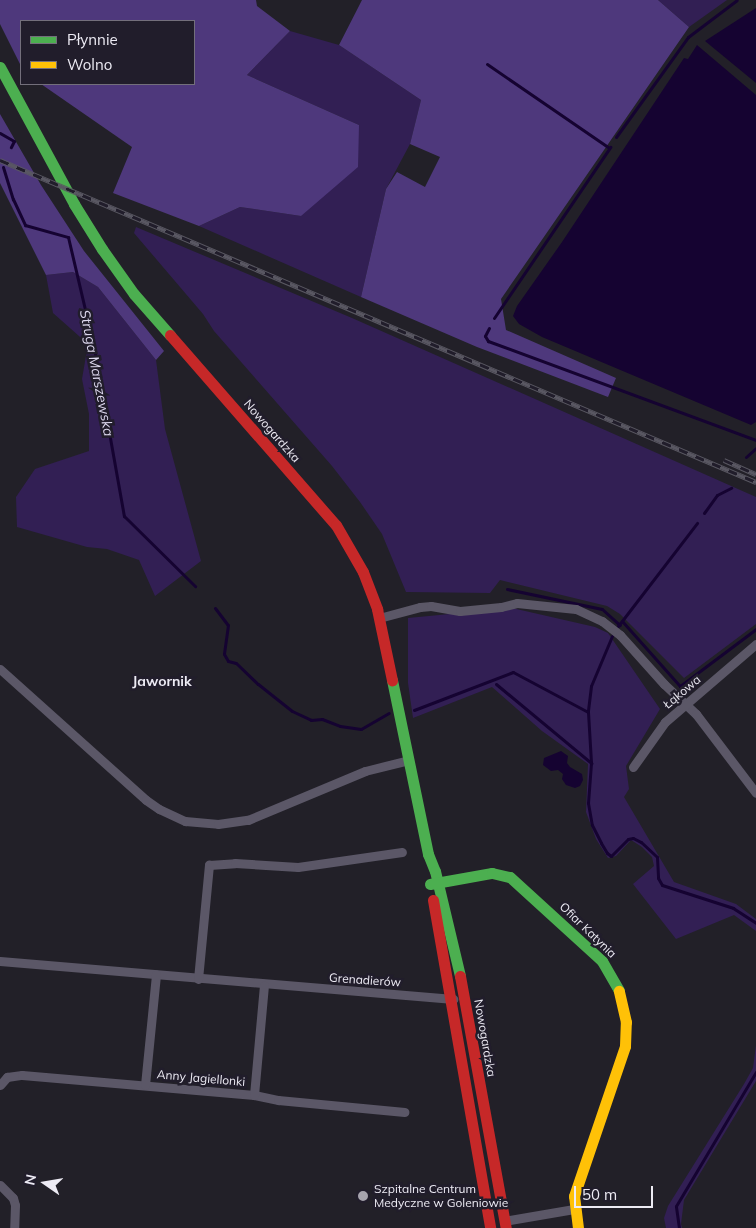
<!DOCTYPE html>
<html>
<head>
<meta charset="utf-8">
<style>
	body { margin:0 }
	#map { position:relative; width:756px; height:1228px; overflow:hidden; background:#222028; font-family:Mulish,sans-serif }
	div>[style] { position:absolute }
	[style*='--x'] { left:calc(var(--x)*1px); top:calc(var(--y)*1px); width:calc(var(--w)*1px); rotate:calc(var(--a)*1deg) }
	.green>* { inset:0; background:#321f54 }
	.forest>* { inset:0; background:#4e387c }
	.water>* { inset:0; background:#150331 }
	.stream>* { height:3px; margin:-1.5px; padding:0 1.5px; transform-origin:1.5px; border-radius:1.5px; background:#150331 }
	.street>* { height:9px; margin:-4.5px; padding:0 4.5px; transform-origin:4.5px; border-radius:4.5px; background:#5b5767 }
	.fast>* { height:11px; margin:-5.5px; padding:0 5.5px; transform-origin:5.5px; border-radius:5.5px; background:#4caf50 }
	.slow>* { height:11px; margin:-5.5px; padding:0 5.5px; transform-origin:5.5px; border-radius:5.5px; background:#ffc107 }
	.jam>* { height:11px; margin:-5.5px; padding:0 5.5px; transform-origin:5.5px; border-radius:5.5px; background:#c62828 }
	.rail>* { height:5px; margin-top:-2.5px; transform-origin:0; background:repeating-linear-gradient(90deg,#211d2b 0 9px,#595762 0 18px); box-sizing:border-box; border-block:1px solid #595762 }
	.dots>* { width:14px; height:14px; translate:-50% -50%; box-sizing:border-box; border:2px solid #211d2b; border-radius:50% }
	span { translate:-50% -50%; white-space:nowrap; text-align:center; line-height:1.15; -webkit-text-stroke:5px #211d2b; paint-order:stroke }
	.street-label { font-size:12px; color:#edebf4 }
	.poi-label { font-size:12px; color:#edebf4 }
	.left { translate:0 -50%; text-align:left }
	.water-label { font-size:14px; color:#ded9ef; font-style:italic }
	.neighbourhood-label { font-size:14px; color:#edebf4; font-weight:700 }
	.legend { position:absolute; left:20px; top:20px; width:175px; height:65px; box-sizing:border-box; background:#211d2b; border:1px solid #736f7b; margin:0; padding:6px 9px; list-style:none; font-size:15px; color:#edebf4 }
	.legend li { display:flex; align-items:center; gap:10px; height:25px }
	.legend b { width:25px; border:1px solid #736f7b }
	.north { position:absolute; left:20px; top:1158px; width:50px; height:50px; -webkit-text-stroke:4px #211d2b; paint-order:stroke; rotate:283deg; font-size:14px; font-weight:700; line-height:20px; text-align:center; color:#edebf4 }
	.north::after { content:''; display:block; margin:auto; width:18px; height:22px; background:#edebf4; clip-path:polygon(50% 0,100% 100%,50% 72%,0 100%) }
	.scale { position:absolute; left:574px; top:1186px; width:79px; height:22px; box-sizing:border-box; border:2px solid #edebf4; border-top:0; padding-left:6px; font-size:15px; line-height:18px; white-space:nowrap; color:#edebf4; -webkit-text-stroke:4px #211d2b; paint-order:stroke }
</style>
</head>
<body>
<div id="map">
	<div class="green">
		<i style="clip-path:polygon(658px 0,727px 0,689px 27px)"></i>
		<i style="clip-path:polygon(290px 31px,339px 45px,421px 100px,410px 144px,386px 189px,361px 297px,199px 226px,240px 207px,301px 216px,359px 125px,247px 75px)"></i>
		<i style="clip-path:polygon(136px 227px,352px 318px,756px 497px,756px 624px,684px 678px,620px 614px,607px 606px,500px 580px,490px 593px,406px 592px,382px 534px,360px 502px,332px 466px,214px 331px,203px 314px,134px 233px)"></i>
		<i style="clip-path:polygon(73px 272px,98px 287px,156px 360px,165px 429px,201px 561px,155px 596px,139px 560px,107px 549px,87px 547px,17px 527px,16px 497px,35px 469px,89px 451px,89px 414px,82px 379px,88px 344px,53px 313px,46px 275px)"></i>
		<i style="clip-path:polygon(512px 608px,595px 627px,608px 633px,660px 709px,626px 766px,629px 789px,624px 797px,674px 882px,736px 904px,756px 919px,756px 931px,734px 915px,676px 939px,633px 884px,654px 866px,652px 857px,642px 847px,631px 840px,616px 856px,608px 858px,596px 839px,586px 812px,588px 764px,542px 731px,492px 687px,413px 718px,408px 683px,408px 618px)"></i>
		<i style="clip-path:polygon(756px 1045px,756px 1081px,684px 1200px,681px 1224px,682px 1228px,666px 1228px,664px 1218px,668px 1206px,744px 1084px,753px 1068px)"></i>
	</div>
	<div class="forest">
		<i style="clip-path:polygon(0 0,256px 0,257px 6px,290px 31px,247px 75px,359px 125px,358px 167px,301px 216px,240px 207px,199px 226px,113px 193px,132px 147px,41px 84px,194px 84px,194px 21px,21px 21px,21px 66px,0 24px)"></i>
		<i style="clip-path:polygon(362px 0,658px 0,689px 27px,501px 299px,506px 330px,616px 378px,608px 397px,477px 347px,361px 297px,386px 189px,397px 172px,425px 187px,440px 157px,410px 144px,421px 100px,339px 45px)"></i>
		<i style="clip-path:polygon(0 114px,41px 185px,84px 251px,164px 351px,156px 360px,98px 287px,73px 272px,46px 275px,0 183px)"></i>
	</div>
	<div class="water">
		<i style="clip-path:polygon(756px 8px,756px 83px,705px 41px)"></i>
		<i style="clip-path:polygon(697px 45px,756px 95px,756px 422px,751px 425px,542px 337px,519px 324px,513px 316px,517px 306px,562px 242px,684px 58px,688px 59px)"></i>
		<i style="clip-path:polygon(561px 751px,568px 756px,567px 763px,570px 767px,582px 774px,583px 780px,580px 786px,575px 788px,566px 785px,562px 779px,563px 774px,558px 770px,551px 771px,543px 765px,544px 758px)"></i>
	</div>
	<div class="stream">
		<i style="--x:487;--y:64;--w:148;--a:34.5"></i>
		<i style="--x:0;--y:133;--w:16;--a:30"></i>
		<i style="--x:14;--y:141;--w:7;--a:117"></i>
		<i style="--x:616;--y:137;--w:123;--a:-54.2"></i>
		<i style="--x:688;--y:37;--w:61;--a:-37.1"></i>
		<i style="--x:3;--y:167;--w:34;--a:73"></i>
		<i style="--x:13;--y:199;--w:29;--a:65"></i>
		<i style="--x:25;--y:225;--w:45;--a:15.6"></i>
		<i style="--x:68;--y:237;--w:114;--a:76.8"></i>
		<i style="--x:94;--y:348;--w:171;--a:79.9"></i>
		<i style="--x:124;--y:516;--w:100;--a:44.6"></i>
		<i style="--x:494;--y:318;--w:207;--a:-55.8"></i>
		<i style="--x:489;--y:328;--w:9;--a:117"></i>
		<i style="--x:485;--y:336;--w:6;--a:59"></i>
		<i style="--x:488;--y:341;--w:286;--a:20.3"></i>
		<i style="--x:746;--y:457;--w:13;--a:-42"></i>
		<i style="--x:704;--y:513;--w:22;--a:-54"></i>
		<i style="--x:717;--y:495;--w:16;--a:-27"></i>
		<i style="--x:507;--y:589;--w:97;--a:11.9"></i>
		<i style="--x:602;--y:609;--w:24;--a:42"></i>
		<i style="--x:215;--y:608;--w:21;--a:53"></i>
		<i style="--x:228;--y:625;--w:29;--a:98"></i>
		<i style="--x:224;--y:654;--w:8;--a:60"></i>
		<i style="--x:228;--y:661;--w:8;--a:14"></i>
		<i style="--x:236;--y:663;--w:30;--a:44"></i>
		<i style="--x:258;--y:684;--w:43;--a:38.5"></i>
		<i style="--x:292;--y:711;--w:21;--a:25"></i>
		<i style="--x:311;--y:720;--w:11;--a:-5"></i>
		<i style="--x:322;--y:719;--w:19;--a:21"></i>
		<i style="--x:340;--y:726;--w:21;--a:8"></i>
		<i style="--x:361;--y:729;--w:32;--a:-30"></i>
		<i style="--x:622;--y:621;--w:87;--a:48.3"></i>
		<i style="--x:680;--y:686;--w:95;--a:-36.9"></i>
		<i style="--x:618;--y:626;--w:130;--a:-52.5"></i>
		<i style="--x:612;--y:636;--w:54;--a:112.8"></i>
		<i style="--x:591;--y:686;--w:26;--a:97"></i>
		<i style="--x:588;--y:712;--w:51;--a:86.6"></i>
		<i style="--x:591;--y:763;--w:40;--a:94.3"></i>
		<i style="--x:588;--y:803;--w:22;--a:80"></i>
		<i style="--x:592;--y:825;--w:20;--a:63"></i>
		<i style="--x:601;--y:843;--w:12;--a:59"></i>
		<i style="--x:607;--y:853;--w:5;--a:37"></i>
		<i style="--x:611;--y:856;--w:24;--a:-45"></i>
		<i style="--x:628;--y:839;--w:5;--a:-11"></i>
		<i style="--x:633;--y:838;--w:9;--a:27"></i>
		<i style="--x:641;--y:842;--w:22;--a:43"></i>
		<i style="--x:657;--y:857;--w:21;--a:87"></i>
		<i style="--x:658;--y:878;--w:8;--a:60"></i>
		<i style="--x:662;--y:885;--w:75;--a:17.9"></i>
		<i style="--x:733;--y:908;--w:27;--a:33"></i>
		<i style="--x:496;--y:684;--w:124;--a:39.7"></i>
		<i style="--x:414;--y:710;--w:106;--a:-21"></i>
		<i style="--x:513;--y:672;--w:85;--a:28.1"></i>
		<i style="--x:679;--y:1228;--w:22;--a:-98"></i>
		<i style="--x:676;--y:1206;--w:156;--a:-59.2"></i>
	</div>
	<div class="street">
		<i style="--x:379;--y:618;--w:42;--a:-15"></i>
		<i style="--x:420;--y:607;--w:11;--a:-5"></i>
		<i style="--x:431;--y:606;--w:29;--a:10"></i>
		<i style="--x:460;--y:611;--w:41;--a:-5.6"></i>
		<i style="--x:501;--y:607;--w:16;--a:-14"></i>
		<i style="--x:517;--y:603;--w:59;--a:5.8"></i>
		<i style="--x:576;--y:609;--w:29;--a:25"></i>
		<i style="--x:602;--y:621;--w:23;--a:38"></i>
		<i style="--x:620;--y:635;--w:66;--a:48.1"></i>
		<i style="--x:664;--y:684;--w:44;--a:43.2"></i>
		<i style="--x:696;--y:714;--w:99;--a:52.8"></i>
		<i style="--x:0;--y:669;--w:196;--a:41.9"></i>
		<i style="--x:146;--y:800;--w:16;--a:35"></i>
		<i style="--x:159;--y:809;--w:29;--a:25"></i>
		<i style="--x:185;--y:821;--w:33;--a:5"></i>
		<i style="--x:218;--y:824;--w:30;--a:-8"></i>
		<i style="--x:248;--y:820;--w:127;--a:-22.7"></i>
		<i style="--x:365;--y:771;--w:45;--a:-14"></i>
		<i style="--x:633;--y:767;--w:55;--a:-54.6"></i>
		<i style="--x:665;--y:722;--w:120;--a:-40.6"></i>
		<i style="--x:0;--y:961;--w:455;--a:4.8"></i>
		<i style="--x:198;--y:979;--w:115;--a:-84.5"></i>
		<i style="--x:209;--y:865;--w:26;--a:-4"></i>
		<i style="--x:235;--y:863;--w:63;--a:3.6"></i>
		<i style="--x:298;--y:867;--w:105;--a:-8.2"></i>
		<i style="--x:0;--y:1085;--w:11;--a:-49"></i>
		<i style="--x:7;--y:1077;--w:15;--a:-8"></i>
		<i style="--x:22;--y:1075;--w:233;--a:4.9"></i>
		<i style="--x:254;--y:1095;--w:25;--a:12"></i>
		<i style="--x:278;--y:1100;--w:127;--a:5.4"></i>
		<i style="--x:145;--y:1085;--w:111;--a:-84.3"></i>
		<i style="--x:254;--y:1095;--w:110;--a:-84.8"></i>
		<i style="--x:0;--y:1185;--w:18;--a:45"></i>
		<i style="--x:13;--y:1198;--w:7;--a:74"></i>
		<i style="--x:15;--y:1205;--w:23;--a:92"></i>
		<i style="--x:504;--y:1221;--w:71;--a:-9.7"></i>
	</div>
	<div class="fast">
		<i style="--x:0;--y:67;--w:156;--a:61.6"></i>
		<i style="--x:74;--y:204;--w:53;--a:58.1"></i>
		<i style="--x:102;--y:249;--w:55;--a:54.6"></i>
		<i style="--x:134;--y:294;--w:55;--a:48.7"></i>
		<i style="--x:392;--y:680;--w:178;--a:78.3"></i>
		<i style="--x:428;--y:854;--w:18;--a:68"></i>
		<i style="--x:435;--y:871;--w:108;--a:76.6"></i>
		<i style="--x:430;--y:884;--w:63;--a:-10.1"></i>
		<i style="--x:492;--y:873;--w:18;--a:13"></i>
		<i style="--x:510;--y:877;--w:125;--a:42.4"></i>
		<i style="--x:602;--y:961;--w:34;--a:60"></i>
	</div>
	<div class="slow">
		<i style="--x:578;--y:1228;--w:32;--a:-97"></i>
		<i style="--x:574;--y:1196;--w:158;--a:-71.2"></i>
		<i style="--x:625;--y:1046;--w:24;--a:-88"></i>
		<i style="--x:626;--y:1022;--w:32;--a:-103"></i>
	</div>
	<div class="jam">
		<i style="--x:170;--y:335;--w:252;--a:48.9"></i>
		<i style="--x:336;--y:525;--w:54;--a:60.1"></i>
		<i style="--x:363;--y:572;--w:40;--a:69"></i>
		<i style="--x:377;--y:609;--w:73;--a:78.1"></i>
		<i style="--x:433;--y:900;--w:333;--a:80.1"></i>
		<i style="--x:460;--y:976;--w:256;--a:79.7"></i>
	</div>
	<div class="rail">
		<i style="--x:0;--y:160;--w:822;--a:23.07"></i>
		<i style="--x:724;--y:460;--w:35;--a:24"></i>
	</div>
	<div class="dots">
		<i style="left:363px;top:1196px;background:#a6a4ad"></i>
	</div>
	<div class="street-label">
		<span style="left:272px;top:431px;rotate:49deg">Nowogardzka</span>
		<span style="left:682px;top:692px;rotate:-40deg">Łąkowa</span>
		<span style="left:588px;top:930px;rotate:44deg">Ofiar Katynia</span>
		<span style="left:365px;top:980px;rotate:4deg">Grenadierów</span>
		<span style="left:485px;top:1038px;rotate:80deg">Nowogardzka</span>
		<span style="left:201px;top:1078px;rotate:5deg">Anny Jagiellonki</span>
	</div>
	<div class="poi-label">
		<span class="left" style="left:374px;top:1196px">Szpitalne Centrum<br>Medyczne w Goleniowie</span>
	</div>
	<div class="water-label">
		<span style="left:97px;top:373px;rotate:79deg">Struga Marszewska</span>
	</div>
	<div class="neighbourhood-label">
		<span style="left:162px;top:681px">Jawornik</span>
	</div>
	<ul class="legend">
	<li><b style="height:6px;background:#4caf50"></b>Płynnie</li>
	<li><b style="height:6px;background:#ffc107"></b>Wolno</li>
	</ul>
	<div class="north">N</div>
	<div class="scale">50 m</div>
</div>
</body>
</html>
